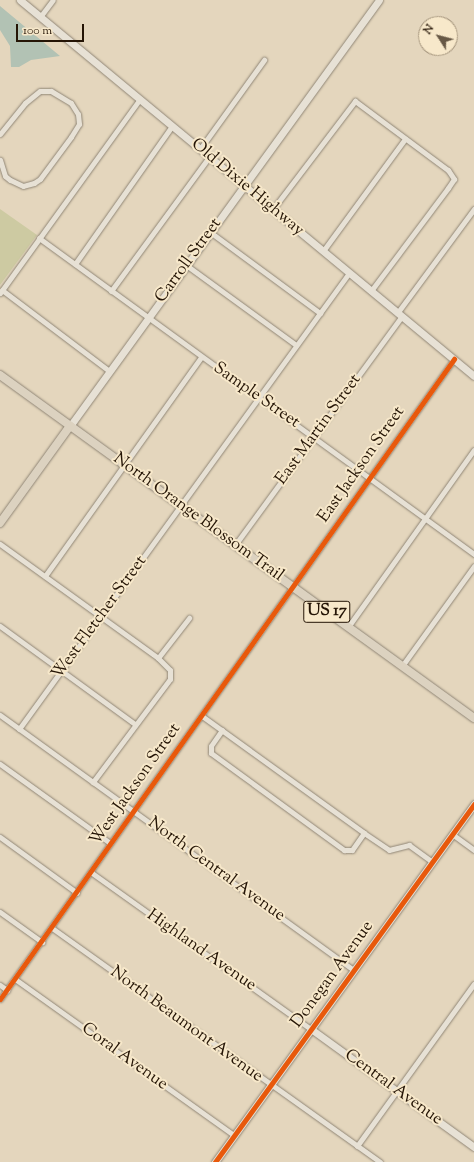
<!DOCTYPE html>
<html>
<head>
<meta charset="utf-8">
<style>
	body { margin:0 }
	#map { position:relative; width:474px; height:1162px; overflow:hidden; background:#e4d6bd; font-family:"Sorts Mill Goudy",serif }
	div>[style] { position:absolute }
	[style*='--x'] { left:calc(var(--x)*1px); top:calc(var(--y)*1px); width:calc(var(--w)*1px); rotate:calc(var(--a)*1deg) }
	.green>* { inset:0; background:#cdcaa2 }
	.water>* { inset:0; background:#b2c2b4 }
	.roads { filter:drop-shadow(0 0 1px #908676) drop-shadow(0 0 1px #908676) }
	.street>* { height:5px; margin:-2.5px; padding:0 2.5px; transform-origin:2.5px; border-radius:2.5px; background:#e7e1d5 }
	.secondary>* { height:7px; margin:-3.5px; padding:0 3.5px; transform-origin:3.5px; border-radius:3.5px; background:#e7e1d5 }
	.primary>* { height:8px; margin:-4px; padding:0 4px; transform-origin:4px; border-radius:4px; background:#dcd2c0 }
	.cycleway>* { height:5px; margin:-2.5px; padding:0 2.5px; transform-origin:2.5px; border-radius:2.5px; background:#e8590c }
	span { translate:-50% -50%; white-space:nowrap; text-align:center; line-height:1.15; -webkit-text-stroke:4px #f7e8ca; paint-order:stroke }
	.shield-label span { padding:1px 3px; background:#f7e8ca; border:1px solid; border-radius:3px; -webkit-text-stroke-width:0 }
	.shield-label { font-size:16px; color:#241405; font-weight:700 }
	.street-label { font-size:17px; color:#241405 }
	.north { position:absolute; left:418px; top:16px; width:40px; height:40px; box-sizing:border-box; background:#f7e8ca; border:1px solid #a3937b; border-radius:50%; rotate:306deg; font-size:11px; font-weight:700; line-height:16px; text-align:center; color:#241405 }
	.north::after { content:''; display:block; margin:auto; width:14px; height:18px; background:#675845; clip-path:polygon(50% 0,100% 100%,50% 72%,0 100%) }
	.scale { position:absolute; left:16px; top:24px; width:68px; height:18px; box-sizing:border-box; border:2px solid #241405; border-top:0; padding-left:5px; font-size:12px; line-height:14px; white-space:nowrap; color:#241405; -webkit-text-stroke:3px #f7e8ca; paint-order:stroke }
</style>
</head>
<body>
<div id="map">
	<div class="green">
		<i style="clip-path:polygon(0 209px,37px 235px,0 285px)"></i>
	</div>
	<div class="water">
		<i style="clip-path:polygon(0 6px,60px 56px,31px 60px,19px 67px,11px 67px,10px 46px,0 30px)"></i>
	</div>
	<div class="roads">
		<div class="street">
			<i style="--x:40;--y:17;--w:21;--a:-53"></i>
			<i style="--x:0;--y:134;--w:40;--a:-51"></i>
			<i style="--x:25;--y:103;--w:19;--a:-39"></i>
			<i style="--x:40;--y:91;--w:11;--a:0"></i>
			<i style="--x:51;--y:91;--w:23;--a:31"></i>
			<i style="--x:71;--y:103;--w:13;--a:58"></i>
			<i style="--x:78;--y:114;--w:10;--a:84"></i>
			<i style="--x:79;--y:124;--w:15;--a:122"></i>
			<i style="--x:71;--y:137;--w:52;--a:126.4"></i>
			<i style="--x:40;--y:179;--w:7;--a:146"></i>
			<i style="--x:34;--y:183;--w:11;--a:165"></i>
			<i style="--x:23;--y:186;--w:14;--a:-155"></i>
			<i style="--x:10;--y:180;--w:6;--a:-141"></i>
			<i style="--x:5;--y:176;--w:17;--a:-107"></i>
			<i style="--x:200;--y:149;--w:110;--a:-54.3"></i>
			<i style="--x:273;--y:209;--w:136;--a:-52.8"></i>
			<i style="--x:355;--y:101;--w:116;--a:36.6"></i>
			<i style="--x:448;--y:170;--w:11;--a:56"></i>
			<i style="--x:454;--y:179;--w:11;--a:124"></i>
			<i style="--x:448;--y:188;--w:129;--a:126.8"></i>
			<i style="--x:210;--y:232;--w:137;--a:36.4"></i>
			<i style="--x:39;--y:238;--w:538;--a:36"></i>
			<i style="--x:323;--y:251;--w:139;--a:-53.8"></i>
			<i style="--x:75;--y:264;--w:169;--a:-54.9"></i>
			<i style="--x:186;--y:265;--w:136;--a:36"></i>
			<i style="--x:2;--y:290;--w:134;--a:37.1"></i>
			<i style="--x:111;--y:291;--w:166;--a:-53.8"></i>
			<i style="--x:0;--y:293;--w:239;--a:-54.2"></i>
			<i style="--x:398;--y:312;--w:128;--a:-53.6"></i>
			<i style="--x:0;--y:544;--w:195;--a:35.8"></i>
			<i style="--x:158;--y:658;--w:17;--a:45"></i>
			<i style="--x:170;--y:670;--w:9;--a:90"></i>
			<i style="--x:170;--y:679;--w:129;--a:126.8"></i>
			<i style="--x:235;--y:545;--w:283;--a:-53.9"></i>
			<i style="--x:45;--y:576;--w:269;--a:-54.5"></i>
			<i style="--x:0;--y:626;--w:167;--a:36"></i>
			<i style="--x:348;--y:627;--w:217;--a:-54.6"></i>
			<i style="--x:158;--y:658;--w:51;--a:-52.2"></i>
			<i style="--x:402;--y:666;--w:123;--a:-54.2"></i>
			<i style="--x:0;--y:715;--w:435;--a:35.8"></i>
			<i style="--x:202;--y:716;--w:200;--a:35.8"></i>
			<i style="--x:19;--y:729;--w:563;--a:-54.11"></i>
			<i style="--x:222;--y:730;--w:19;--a:125"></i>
			<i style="--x:211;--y:746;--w:7;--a:90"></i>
			<i style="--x:211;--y:753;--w:165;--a:36.1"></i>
			<i style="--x:344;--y:850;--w:8;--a:0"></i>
			<i style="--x:352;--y:850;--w:21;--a:-55"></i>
			<i style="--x:364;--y:833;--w:30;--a:34"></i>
			<i style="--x:389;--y:850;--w:21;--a:-14"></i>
			<i style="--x:409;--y:845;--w:29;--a:36"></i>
			<i style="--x:0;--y:764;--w:135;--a:35.7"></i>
			<i style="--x:452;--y:834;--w:27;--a:36"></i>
			<i style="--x:0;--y:837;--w:95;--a:36"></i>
			<i style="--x:92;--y:873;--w:269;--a:35.5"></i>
			<i style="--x:0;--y:912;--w:52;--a:35.5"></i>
			<i style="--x:52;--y:928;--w:403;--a:35.5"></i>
			<i style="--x:15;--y:979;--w:269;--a:35.5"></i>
			<i style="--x:0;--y:985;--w:9;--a:36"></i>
			<i style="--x:0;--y:999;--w:785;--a:-54.65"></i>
			<i style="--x:357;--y:1146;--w:200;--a:-54.2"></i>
		</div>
		<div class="secondary">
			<i style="--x:20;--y:0;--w:589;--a:39.63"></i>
			<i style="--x:70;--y:426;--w:526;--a:-54.04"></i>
			<i style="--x:311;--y:1029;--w:201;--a:35.9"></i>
			<i style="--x:215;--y:1162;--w:442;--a:-54.1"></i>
		</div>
		<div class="primary">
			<i style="--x:0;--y:375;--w:585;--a:35.89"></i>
			<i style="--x:0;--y:523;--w:120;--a:-54.2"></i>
		</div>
	</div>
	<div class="cycleway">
		<i style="--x:0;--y:999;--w:785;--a:-54.65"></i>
		<i style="--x:215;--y:1162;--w:442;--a:-54.1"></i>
	</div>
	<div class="shield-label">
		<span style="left:327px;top:612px">US 17</span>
	</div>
	<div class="street-label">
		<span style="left:247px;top:188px;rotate:40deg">Old Dixie Highway</span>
		<span style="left:189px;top:261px;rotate:-54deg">Carroll Street</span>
		<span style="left:256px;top:396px;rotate:35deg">Sample Street</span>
		<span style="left:319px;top:430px;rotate:-54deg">East Martin Street</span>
		<span style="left:362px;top:465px;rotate:-55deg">East Jackson Street</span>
		<span style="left:198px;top:518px;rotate:36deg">North Orange Blossom Trail</span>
		<span style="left:100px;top:618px;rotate:-54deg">West Fletcher Street</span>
		<span style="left:136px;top:785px;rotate:-55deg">West Jackson Street</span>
		<span style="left:216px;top:870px;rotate:36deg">North Central Avenue</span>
		<span style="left:201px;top:951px;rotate:35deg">Highland Avenue</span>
		<span style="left:333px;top:975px;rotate:-54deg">Donegan Avenue</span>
		<span style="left:186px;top:1025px;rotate:36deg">North Beaumont Avenue</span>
		<span style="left:124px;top:1057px;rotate:36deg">Coral Avenue</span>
		<span style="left:393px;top:1088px;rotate:36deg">Central Avenue</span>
	</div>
	<div class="north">N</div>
	<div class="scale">100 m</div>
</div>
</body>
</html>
